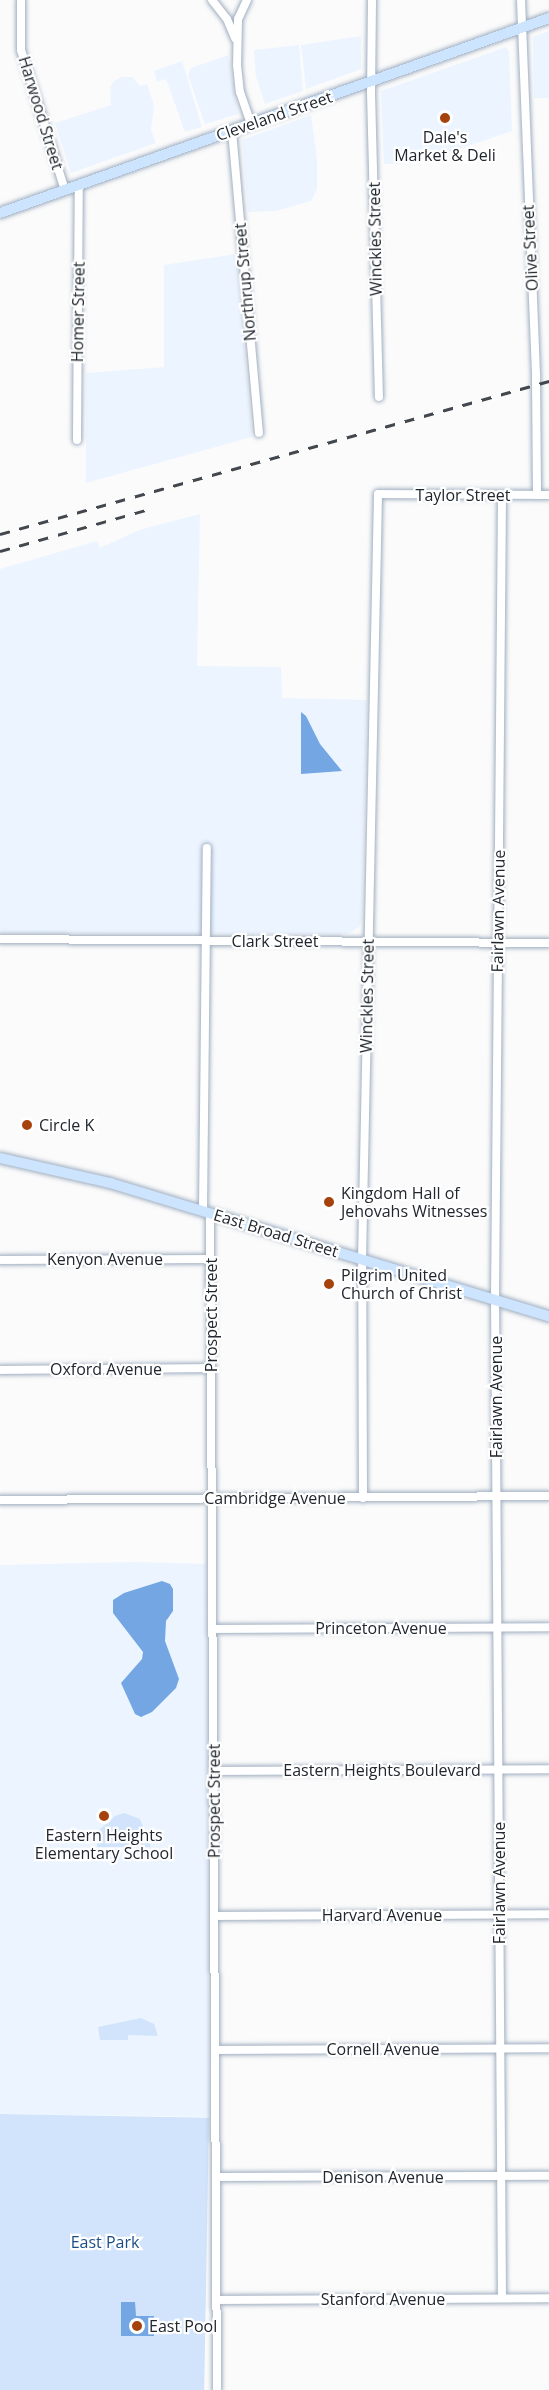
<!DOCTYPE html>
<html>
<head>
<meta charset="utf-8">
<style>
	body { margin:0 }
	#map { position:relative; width:549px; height:2390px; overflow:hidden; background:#fbfbfb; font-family:"Open Sans",sans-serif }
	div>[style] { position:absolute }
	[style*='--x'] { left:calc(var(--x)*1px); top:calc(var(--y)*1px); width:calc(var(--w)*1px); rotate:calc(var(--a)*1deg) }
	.built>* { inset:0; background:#ecf5ff }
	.green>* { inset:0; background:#d1e4fb; transform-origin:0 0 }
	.water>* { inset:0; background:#73a6e3 }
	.roads { filter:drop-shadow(0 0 2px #a0afc1) drop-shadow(0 0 2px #a0afc1) }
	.street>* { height:8px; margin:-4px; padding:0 4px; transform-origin:4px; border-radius:4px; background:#fff }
	.secondary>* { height:10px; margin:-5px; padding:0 5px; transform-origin:5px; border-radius:5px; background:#cde4fe }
	.rail>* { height:3px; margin-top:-1.5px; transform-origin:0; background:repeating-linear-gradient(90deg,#43484e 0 10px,transparent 0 20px) }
	.dots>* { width:16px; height:16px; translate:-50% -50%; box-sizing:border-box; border:3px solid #fff; border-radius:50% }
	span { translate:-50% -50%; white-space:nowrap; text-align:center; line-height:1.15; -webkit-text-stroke:4.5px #fff; paint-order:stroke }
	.street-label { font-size:16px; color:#21272e }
	.poi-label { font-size:16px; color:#21272e }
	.left { translate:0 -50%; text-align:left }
	.park-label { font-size:16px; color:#1a4e87 }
</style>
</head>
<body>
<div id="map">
	<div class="built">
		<i style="clip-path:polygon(549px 31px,549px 98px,534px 98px,533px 37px)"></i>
		<i style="clip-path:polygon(361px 36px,361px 69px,306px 89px,301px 45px)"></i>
		<i style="clip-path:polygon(299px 45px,303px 91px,265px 104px,256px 77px,254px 50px)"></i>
		<i style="clip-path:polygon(506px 47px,509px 52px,512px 131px,432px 158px,404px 164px,384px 164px,381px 91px)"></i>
		<i style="clip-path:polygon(228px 55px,238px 114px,205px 124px,188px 76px,191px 68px)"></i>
		<i style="clip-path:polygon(182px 61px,202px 127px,185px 132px,166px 79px,157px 82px,154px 71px)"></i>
		<i style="clip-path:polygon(122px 77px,132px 77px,140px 86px,147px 84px,154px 105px,151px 130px,156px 143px,71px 173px,55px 123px,111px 105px,110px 87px,114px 81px)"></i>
		<i style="clip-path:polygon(311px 115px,317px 159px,317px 189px,311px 201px,276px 211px,248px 212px,242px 140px)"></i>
		<i style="clip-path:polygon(236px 254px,252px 437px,86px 483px,86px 373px,164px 367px,164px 265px)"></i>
		<i style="clip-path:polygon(200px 514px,197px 666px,281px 667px,282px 698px,367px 700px,362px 918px,359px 927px,348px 934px,0 933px,0 569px,97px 541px,100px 548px,139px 530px)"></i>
		<i style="clip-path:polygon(135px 1562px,206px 1564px,209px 2117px,0 2114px,0 1565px)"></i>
	</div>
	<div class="green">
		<i style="clip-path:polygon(124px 1813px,140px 1819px,151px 1847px,97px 1847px,97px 1832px,115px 1816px)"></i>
		<i style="clip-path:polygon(141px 2018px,154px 2024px,158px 2036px,128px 2035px,128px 2040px,100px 2040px,98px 2027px)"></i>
		<i style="left:0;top:2114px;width:209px;height:276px;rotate:1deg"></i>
	</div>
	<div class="water">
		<i style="clip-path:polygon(301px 712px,306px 716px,320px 744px,342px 771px,301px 774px)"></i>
		<i style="clip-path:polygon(162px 1581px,170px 1584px,173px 1589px,173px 1611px,166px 1621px,165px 1641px,179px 1679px,176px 1688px,152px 1712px,141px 1717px,135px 1714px,121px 1683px,142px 1659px,143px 1652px,113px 1613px,113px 1600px,124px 1593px)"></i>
		<i style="clip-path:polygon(121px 2302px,135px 2302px,136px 2316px,154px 2316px,154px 2336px,121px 2336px)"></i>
	</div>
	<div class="roads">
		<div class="street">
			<i style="--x:21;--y:0;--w:50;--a:90"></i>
			<i style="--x:21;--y:50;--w:147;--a:72.6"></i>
			<i style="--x:212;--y:0;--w:24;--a:52"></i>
			<i style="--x:227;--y:19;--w:21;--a:67"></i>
			<i style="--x:247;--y:0;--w:21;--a:115"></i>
			<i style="--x:238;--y:19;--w:46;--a:91.2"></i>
			<i style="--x:237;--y:65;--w:27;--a:84"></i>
			<i style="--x:240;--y:92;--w:34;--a:71"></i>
			<i style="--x:372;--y:0;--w:93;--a:90.6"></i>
			<i style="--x:371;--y:93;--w:304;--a:88.5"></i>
			<i style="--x:521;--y:0;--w:379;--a:87.7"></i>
			<i style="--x:536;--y:379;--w:116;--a:89.5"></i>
			<i style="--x:232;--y:131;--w:303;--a:84.9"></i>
			<i style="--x:77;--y:440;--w:255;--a:-89.6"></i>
			<i style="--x:0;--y:939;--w:549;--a:0.42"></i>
			<i style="--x:203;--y:1211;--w:363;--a:-89.4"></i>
			<i style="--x:210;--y:1213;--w:1177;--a:89.66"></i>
			<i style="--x:0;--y:1260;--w:210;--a:-0.3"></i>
			<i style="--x:0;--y:1370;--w:211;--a:-0.5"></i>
			<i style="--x:363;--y:1498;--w:239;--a:-90.2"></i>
			<i style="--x:362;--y:1259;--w:765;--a:-88.8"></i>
			<i style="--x:378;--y:494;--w:171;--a:0.3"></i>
			<i style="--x:0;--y:1500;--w:549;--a:-0.42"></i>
			<i style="--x:213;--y:1629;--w:336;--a:-0.3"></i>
			<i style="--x:214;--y:1771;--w:335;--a:-0.3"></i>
			<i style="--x:215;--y:1916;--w:334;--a:-0.3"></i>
			<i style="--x:216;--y:2050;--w:333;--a:-0.3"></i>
			<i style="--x:217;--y:2177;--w:332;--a:-0.2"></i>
			<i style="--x:502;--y:2298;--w:998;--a:-90.4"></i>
			<i style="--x:495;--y:1300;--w:805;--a:-89.5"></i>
			<i style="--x:217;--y:2300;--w:332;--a:-0.3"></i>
		</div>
		<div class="secondary">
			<i style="--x:0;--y:213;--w:583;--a:-19.55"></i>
			<i style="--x:0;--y:1158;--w:113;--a:12.8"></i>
			<i style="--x:110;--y:1183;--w:459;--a:16.9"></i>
		</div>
	</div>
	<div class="rail">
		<i style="--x:0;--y:534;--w:570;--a:-15.57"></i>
		<i style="--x:0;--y:551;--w:152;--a:-15.7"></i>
	</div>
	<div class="dots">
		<i style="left:445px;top:118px;background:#a6420c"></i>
		<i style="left:27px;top:1125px;background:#a6420c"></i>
		<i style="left:329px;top:1202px;background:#a6420c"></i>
		<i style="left:329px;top:1284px;background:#a6420c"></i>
		<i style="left:104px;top:1816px;background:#a6420c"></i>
		<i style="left:137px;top:2326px;background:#a6420c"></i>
	</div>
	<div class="street-label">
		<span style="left:41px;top:113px;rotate:73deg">Harwood Street</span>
		<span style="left:274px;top:116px;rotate:-19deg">Cleveland Street</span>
		<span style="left:375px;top:239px;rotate:-91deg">Winckles Street</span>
		<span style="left:530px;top:248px;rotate:-93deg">Olive Street</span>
		<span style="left:245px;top:282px;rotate:-95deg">Northrup Street</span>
		<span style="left:78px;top:312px;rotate:-89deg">Homer Street</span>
		<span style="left:463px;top:495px">Taylor Street</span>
		<span style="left:498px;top:911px;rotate:-89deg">Fairlawn Avenue</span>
		<span style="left:275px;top:941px">Clark Street</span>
		<span style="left:367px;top:996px;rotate:-89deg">Winckles Street</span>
		<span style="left:276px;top:1233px;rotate:17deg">East Broad Street</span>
		<span style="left:105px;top:1259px">Kenyon Avenue</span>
		<span style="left:211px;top:1315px;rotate:-90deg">Prospect Street</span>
		<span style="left:106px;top:1369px">Oxford Avenue</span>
		<span style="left:496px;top:1397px;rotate:-90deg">Fairlawn Avenue</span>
		<span style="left:275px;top:1498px">Cambridge Avenue</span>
		<span style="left:381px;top:1628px">Princeton Avenue</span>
		<span style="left:382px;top:1770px">Eastern Heights Boulevard</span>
		<span style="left:214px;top:1801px;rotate:-90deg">Prospect Street</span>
		<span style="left:499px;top:1883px;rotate:-90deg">Fairlawn Avenue</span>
		<span style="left:382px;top:1915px">Harvard Avenue</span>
		<span style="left:383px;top:2049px">Cornell Avenue</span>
		<span style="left:383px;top:2177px">Denison Avenue</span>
		<span style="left:383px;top:2299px">Stanford Avenue</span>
	</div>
	<div class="poi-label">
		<span style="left:445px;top:146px">Dale's<br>Market &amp; Deli</span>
		<span class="left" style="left:39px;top:1125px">Circle K</span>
		<span class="left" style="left:341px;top:1202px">Kingdom Hall of<br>Jehovahs Witnesses</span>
		<span class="left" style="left:341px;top:1284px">Pilgrim United<br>Church of Christ</span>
		<span style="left:104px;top:1844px">Eastern Heights<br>Elementary School</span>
		<span class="left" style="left:149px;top:2326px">East Pool</span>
	</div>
	<div class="park-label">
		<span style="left:105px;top:2242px">East Park</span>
	</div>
</div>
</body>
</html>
